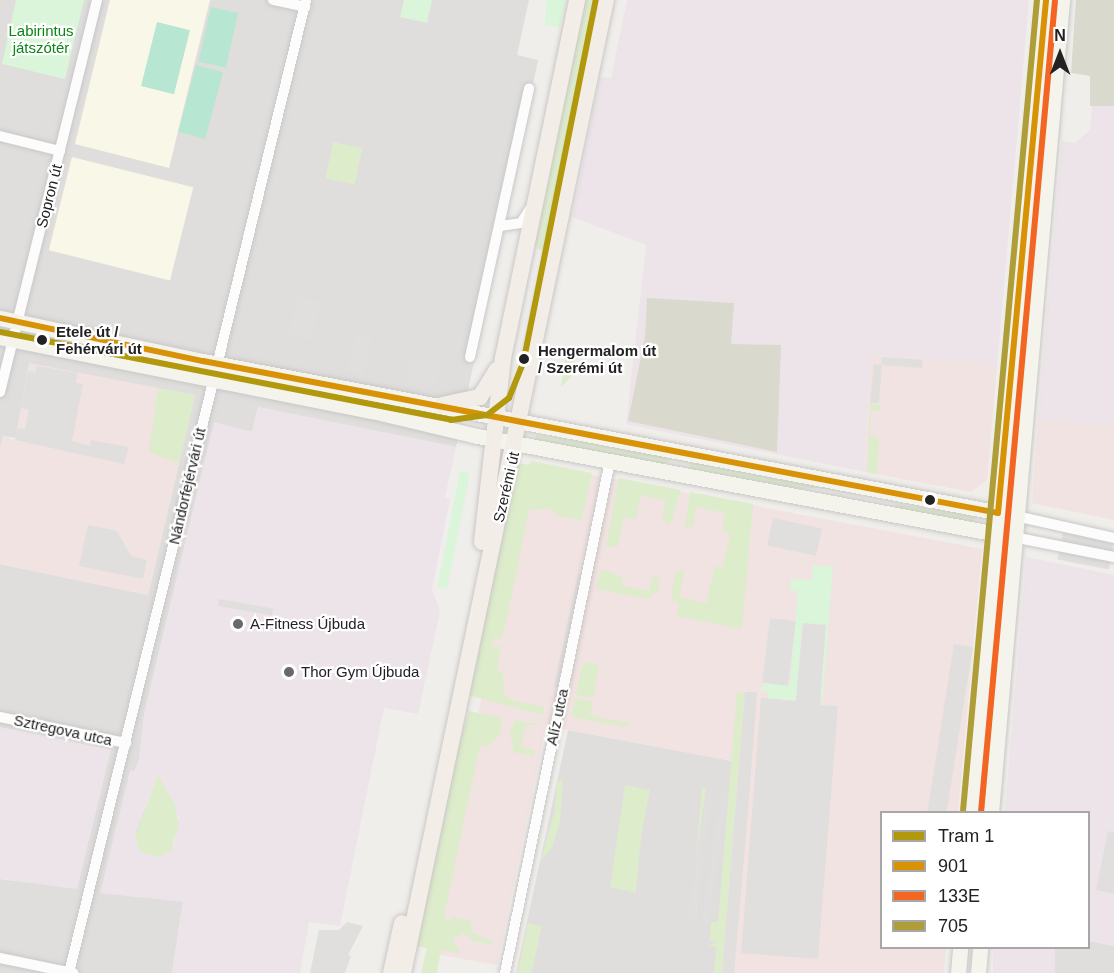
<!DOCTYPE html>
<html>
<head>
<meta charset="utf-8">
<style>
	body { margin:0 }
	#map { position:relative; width:1114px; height:973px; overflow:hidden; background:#f0eeeb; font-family:Helvetica,sans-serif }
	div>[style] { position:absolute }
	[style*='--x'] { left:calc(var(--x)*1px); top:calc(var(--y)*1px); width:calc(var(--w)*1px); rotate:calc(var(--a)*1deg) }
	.residential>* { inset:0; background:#dfdedc }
	.commercial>* { inset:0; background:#f1e3e1 }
	.industrial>* { inset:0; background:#ede4e9; transform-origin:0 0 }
	.education>* { inset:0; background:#f8f7e8; transform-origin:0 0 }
	.construction>* { inset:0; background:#d9d9cd }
	.grass>* { inset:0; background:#ddeccb; transform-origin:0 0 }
	.park>* { inset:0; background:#daf5da; transform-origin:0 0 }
	.pitch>* { inset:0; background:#b7e6d2; transform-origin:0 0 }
	.parking>* { inset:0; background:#e0dfde; transform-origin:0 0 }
	.roads { filter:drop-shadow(0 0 2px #c9c8c7) drop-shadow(0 0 2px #c9c8c7) }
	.street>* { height:10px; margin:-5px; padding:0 5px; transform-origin:5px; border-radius:5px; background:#fdfcfc }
	.secondary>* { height:15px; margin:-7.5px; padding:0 7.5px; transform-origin:7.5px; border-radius:7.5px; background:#f4f4ed }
	.primary>* { height:16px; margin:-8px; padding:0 8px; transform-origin:8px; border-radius:8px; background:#f3ede7 }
	.bus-1>* { height:6px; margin:-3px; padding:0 3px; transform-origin:3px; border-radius:3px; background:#d79205 }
	.bus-2>* { height:6px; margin:-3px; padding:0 3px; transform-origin:3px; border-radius:3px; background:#f26522 }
	.bus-3>* { height:6px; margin:-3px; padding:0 3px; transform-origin:3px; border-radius:3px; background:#af9e37 }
	.tram-1>* { height:6px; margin:-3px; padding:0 3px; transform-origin:3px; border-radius:3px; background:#b2980c }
	.dots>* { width:16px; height:16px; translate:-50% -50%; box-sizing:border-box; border:3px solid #fff; border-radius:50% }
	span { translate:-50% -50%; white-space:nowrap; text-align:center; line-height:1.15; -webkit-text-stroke:4.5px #fff; paint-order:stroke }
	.park-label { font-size:15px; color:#0c8416 }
	.street-label { font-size:15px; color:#222 }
	.stop-label { font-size:15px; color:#222; font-weight:700 }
	.left { translate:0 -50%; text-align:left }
	.poi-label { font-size:15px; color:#222 }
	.legend { position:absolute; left:880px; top:811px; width:210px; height:138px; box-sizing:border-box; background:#fff; border:2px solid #a7a7a7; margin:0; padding:8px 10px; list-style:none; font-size:18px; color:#222 }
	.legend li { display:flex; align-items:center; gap:12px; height:30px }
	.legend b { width:30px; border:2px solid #a7a7a7 }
	.north { position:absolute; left:1030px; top:24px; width:60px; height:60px; -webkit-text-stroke:4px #fff; paint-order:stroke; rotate:0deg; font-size:16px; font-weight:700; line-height:24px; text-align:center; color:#222 }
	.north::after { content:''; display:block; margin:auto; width:21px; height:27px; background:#222; clip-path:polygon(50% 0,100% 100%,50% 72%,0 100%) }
</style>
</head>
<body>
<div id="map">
	<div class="residential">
		<i style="clip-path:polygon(0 0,529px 0,517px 55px,538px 60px,456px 447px,258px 407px,252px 432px,214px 423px,144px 715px,139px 761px,134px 772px,130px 771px,183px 902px,172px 973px,0 973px,0 879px,15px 881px,110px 750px,0 727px,0 564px,148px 595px,179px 463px,3px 436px,0 449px)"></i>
		<i style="clip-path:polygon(568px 730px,732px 761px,715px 973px,516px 973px)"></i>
		<i style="clip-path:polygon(1089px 941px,1114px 946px,1114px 973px,1052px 973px,1055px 948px,1088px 948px)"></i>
	</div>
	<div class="commercial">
		<i style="clip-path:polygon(871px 355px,987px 362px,997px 367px,987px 480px,971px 492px,865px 472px)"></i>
		<i style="clip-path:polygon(29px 363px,195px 395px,148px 595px,0 564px,0 449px,3px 436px,15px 440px)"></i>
		<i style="clip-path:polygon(1038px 420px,1114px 425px,1114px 520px,1032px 503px)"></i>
		<i style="clip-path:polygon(529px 463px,982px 549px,958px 812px,882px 812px,882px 948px,946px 948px,944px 973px,715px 973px,732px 761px,546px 726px,497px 965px,430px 953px)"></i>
	</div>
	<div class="industrial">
		<i style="clip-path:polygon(627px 0,1029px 0,997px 367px,987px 362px,871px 355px,865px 472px,626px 424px,646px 245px,572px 217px,600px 77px,611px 78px)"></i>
		<i style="clip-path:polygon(1092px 105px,1114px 106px,1114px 425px,1038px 420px,1062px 141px,1075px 143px,1090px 130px)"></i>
		<i style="clip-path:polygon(evenodd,258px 407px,456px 447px,445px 497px,450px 499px,432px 589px,440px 611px,418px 714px,384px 708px,340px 926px,309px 922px,300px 973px,172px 973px,183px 902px,100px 893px,130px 771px,134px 772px,139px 760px,144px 715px,214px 422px,252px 432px,258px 407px,158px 775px,179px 817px,174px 844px,162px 856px,136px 832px,158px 775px)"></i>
		<i style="clip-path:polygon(1026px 557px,1114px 575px,1114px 946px,1089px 941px,1088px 812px,1005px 812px)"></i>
		<i style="clip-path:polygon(0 727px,111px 750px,77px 889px,0 879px)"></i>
		<i style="left:993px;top:948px;width:62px;height:25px"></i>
	</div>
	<div class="education">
		<i style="clip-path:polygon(110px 0,210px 0,169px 168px,75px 144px)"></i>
		<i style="left:72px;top:157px;width:125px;height:96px;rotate:14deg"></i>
	</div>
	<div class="construction">
		<i style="clip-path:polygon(1076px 0,1114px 0,1114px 106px,1090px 106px,1090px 76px,1071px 73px)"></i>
		<i style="clip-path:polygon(647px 298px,734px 303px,731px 344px,781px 345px,777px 452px,628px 421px,645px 337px)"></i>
	</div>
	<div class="grass">
		<i style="clip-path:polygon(584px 0,600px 0,549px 249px,545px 249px,561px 163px,543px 250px,537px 249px,559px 163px,537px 247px,533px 246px)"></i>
		<i style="left:333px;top:142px;width:30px;height:37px;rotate:12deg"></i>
		<i style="clip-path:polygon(571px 348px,577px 371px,561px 387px,566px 350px)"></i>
		<i style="left:246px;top:373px;width:182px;height:8px;rotate:11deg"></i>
		<i style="clip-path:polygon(158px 388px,195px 395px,179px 463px,149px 452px)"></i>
		<i style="clip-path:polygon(870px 404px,880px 405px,881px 411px,871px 410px,870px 436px,879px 438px,877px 474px,867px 472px)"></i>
		<i style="clip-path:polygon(536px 435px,631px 449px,669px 457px,670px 461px,665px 464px,535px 441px)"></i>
		<i style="clip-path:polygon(531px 461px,592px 473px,582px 520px,562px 517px,548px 508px,529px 510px,507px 618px,501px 639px,494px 638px,492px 647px,501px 646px,497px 669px,503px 673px,504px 694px,514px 701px,544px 707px,543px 715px,467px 695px,517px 463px,530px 465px)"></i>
		<i style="clip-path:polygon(690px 461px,860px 493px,861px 495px,819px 488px,797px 489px,690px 469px)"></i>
		<i style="clip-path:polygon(619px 478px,681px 490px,670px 525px,662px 519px,666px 501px,641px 495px,636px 519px,624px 517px,617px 548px,606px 545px)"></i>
		<i style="clip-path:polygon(690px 492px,753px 504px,742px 629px,677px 616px,679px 604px,671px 597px,675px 573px,685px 568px,679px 597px,706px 604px,715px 566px,723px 568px,729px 540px,729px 532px,722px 530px,725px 513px,696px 507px,693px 525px,685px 528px)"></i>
		<i style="clip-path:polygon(897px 504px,975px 514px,974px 524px,894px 508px)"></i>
		<i style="clip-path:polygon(601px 569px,623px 577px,622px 586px,649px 591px,653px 576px,660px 577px,658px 590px,647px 599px,596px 589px)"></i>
		<i style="clip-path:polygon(996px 624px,996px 693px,990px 760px,988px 697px)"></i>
		<i style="clip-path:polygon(588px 662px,599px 664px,593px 698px,576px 695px,582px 665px)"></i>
		<i style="clip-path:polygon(737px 692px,745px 692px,722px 973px,714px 973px,716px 948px,709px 945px,718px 942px,710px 941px,711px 922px,718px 922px)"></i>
		<i style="clip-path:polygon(575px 699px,593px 702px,590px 715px,631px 724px,624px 727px,571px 717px)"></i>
		<i style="clip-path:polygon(469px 711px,502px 718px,502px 723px,500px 734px,488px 747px,480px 745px,444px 916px,450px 923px,451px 917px,471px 921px,472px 933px,492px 941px,492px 945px,472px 940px,464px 933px,452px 938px,460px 953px,441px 950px,437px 973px,421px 973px,427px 948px,417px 946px,456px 754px)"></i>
		<i style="clip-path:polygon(515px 720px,541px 725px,526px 725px,521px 747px,535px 750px,534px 756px,512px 752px,514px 745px,509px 734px)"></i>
		<i style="clip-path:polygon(158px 775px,175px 804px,179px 823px,171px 851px,157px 857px,140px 852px,135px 837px)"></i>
		<i style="clip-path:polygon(563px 780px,560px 822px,552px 848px,541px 860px,555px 811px,557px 782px)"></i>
		<i style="clip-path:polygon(625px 785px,650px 790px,641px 837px,636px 893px,610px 887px)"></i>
		<i style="clip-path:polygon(702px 788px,706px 788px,696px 920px,695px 870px)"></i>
		<i style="left:528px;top:923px;width:14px;height:51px;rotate:12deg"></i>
	</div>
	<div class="park">
		<i style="clip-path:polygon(16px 0,84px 0,65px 79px,2px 64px)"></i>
		<i style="clip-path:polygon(404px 0,432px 0,427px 23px,400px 17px)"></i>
		<i style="clip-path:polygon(546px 0,567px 0,560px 28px,545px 25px)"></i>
		<i style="left:460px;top:471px;width:10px;height:118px;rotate:11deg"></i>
		<i style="clip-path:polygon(813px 565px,833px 567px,822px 705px,802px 627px,796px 701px,768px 699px,768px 691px,760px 691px,764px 683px,790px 685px,798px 591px,790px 590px,791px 579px,812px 580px)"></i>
	</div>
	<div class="pitch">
		<i style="left:211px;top:7px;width:28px;height:56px;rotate:13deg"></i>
		<i style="left:157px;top:22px;width:34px;height:66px;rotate:14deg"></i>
		<i style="left:196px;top:65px;width:28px;height:69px;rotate:15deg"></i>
	</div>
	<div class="parking">
		<i style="left:297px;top:297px;width:24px;height:38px;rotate:12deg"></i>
		<i style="left:356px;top:333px;width:16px;height:39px;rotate:11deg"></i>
		<i style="clip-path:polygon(411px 355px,440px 364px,436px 383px,405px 382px)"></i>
		<i style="clip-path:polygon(882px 357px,923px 360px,922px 368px,882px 365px,879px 403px,870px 403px,874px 364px,881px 365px)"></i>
		<i style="clip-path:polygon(37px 366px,77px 373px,76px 383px,83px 384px,72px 441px,90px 446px,91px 440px,129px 447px,124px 464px,15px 440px,18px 428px,25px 429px,29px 410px,21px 408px,28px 371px,35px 372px)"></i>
		<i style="left:773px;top:518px;width:50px;height:28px;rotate:12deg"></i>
		<i style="clip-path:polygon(88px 525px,117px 531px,131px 556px,147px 560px,143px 579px,79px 566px)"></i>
		<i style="left:1063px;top:532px;width:52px;height:28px;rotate:11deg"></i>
		<i style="clip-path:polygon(578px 574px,581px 575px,558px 688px,554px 687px)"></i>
		<i style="left:219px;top:599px;width:55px;height:7px;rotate:10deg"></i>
		<i style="left:770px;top:618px;width:26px;height:65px;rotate:7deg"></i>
		<i style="clip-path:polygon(803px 623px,826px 625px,820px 705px,838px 706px,818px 959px,741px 953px,761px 698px,796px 701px)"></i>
		<i style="left:954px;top:644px;width:19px;height:169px;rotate:9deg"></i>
		<i style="clip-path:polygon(745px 692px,757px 692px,748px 812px,734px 973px,722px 973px)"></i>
		<i style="left:706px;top:788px;width:7px;height:132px;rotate:8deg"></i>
		<i style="left:721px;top:789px;width:7px;height:133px;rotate:8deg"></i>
		<i style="clip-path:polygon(1108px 831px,1114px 832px,1114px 894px,1096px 890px)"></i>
		<i style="clip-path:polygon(347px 922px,363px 926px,348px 955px,351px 956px,345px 973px,310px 973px,319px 930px,339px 930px)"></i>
	</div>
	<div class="roads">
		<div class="street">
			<i style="--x:273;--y:0;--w:33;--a:12"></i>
			<i style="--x:0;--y:136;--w:62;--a:14"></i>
			<i style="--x:500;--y:226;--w:21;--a:-8"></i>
			<i style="--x:521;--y:223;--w:17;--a:-57"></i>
			<i style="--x:470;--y:357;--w:275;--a:-77.6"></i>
			<i style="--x:0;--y:392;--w:404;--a:-76.1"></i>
			<i style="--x:1016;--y:516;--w:100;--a:12.7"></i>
			<i style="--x:1013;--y:537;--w:103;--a:11.2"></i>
			<i style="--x:0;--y:717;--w:129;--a:11.7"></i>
			<i style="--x:0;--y:958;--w:75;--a:11.6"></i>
			<i style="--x:69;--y:973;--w:1001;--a:-76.31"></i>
			<i style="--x:505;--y:973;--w:523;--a:-78.41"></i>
		</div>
		<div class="secondary">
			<i style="--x:0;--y:318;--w:208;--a:12"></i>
			<i style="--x:203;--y:361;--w:828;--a:10.79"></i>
			<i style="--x:0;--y:337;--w:379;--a:11.3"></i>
			<i style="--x:372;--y:411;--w:108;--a:13.4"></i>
			<i style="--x:477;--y:436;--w:545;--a:10.67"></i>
			<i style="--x:972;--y:812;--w:815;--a:-84.79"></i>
			<i style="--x:991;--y:812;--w:815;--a:-85"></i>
			<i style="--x:958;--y:973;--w:25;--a:-85"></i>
			<i style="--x:978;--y:973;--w:25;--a:-85"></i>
		</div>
		<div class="primary">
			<i style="--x:442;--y:405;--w:39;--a:-12"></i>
			<i style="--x:480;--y:397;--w:32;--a:-58"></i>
			<i style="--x:482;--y:542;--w:185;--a:-83.5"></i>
			<i style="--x:503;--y:358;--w:366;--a:-78.3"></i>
			<i style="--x:391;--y:973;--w:51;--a:-77.6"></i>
			<i style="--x:403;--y:973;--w:994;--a:-78.22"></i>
		</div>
	</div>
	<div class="bus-1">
		<i style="--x:0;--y:318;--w:208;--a:12"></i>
		<i style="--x:203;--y:361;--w:809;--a:10.82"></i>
		<i style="--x:998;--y:513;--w:515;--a:-84.65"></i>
	</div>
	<div class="bus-2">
		<i style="--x:981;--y:812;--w:814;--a:-84.79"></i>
	</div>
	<div class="bus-3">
		<i style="--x:963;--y:811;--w:814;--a:-84.79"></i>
	</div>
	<div class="tram-1">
		<i style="--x:0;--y:332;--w:460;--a:11"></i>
		<i style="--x:451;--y:420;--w:36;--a:-8"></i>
		<i style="--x:487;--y:415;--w:28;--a:-38"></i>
		<i style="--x:509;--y:398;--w:37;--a:-68"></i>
		<i style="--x:523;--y:364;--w:371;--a:-78.7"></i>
	</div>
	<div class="dots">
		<i style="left:42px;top:340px;background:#222"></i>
		<i style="left:524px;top:359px;background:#222"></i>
		<i style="left:930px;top:500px;background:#222"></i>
		<i style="left:238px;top:624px;background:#6a6968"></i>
		<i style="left:289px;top:672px;background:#6a6968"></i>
	</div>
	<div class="park-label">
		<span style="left:41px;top:39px">Labirintus<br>játszótér</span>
	</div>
	<div class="street-label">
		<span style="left:49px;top:196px;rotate:-76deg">Sopron út</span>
		<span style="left:187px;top:486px;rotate:-77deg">Nándorfejérvári út</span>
		<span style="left:506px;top:487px;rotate:-77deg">Szerémi út</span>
		<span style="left:557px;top:717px;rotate:-78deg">Alíz utca</span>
		<span style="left:63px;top:730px;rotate:12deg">Sztregova utca</span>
	</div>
	<div class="stop-label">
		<span class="left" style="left:56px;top:340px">Etele út /<br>Fehérvári út</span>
		<span class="left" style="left:538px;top:359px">Hengermalom út<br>/ Szerémi út</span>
	</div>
	<div class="poi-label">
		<span class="left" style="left:250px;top:624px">A-Fitness Újbuda</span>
		<span class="left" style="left:301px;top:672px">Thor Gym Újbuda</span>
	</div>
	<ul class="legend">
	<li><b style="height:8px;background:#b2980c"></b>Tram 1</li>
	<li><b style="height:8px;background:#d79205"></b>901</li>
	<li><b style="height:8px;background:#f26522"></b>133E</li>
	<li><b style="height:8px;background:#af9e37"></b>705</li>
	</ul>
	<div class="north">N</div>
</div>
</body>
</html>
